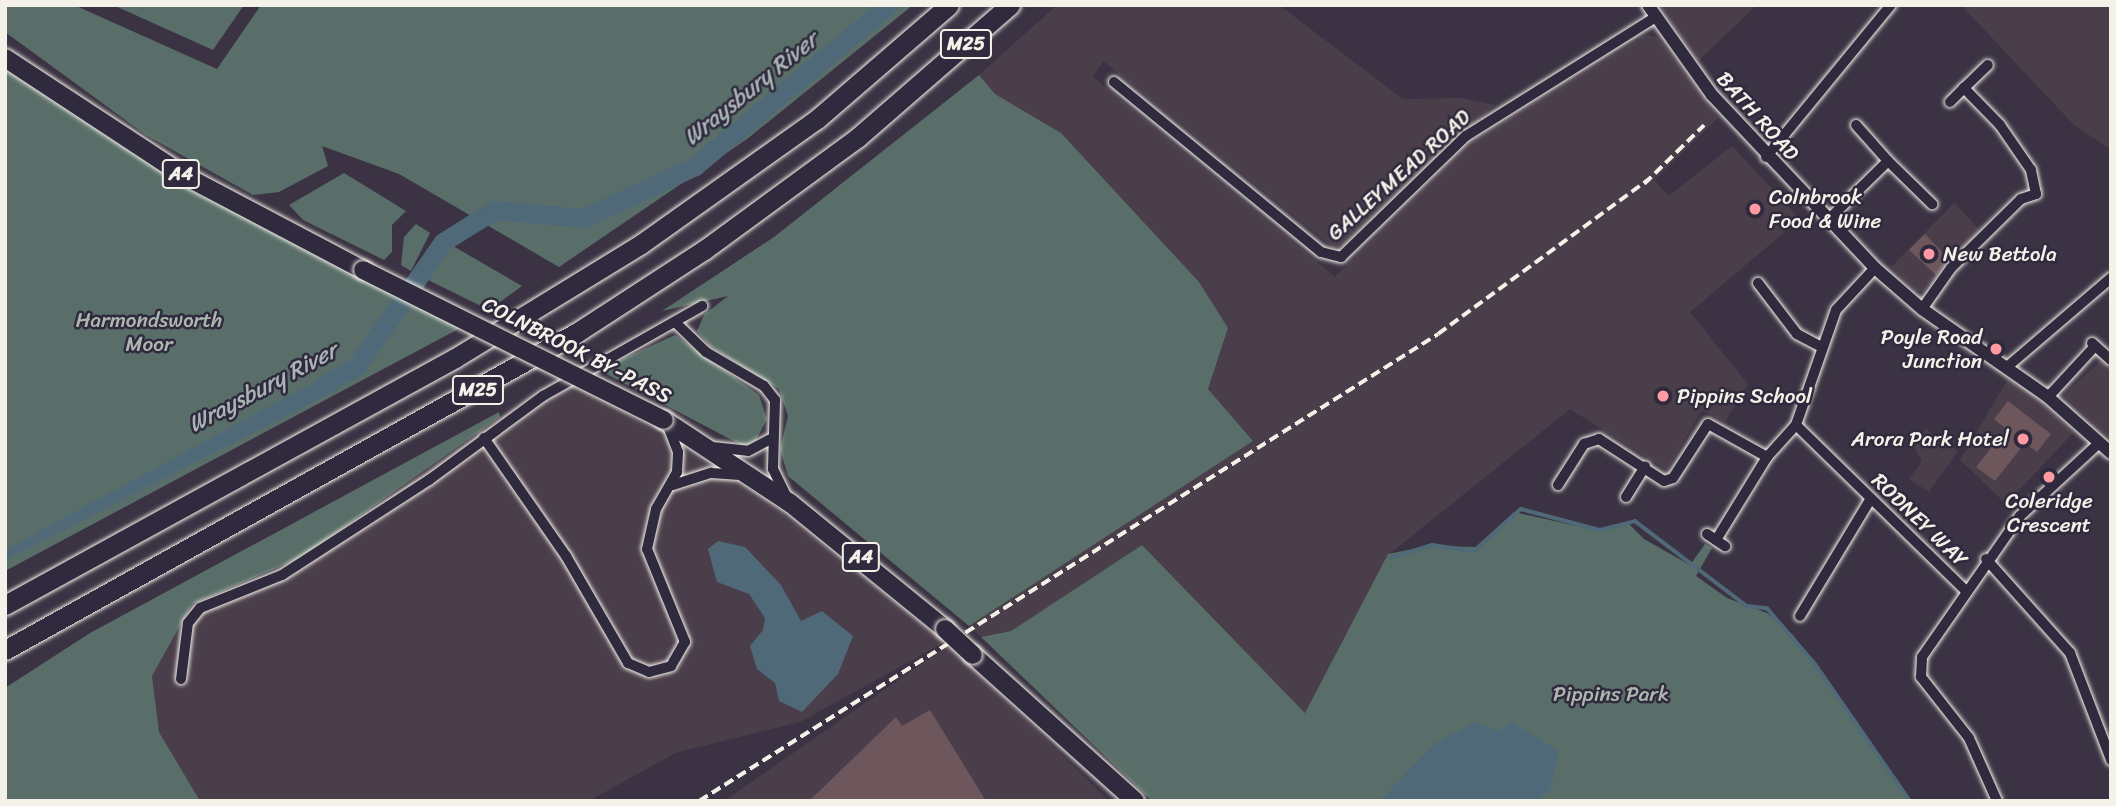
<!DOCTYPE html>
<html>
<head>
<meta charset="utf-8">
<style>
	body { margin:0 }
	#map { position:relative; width:2116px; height:806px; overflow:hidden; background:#3b3343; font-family:Sriracha,sans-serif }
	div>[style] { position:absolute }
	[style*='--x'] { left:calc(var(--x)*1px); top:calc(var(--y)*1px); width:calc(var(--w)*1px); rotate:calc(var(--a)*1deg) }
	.built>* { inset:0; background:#4a3e4a }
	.green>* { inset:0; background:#596e68 }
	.water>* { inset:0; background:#506978 }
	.stream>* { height:3.5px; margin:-1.75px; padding:0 1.75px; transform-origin:1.75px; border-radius:1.75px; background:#506978 }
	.river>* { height:19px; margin:-9.5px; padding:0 9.5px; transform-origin:9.5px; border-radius:9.5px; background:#506978 }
	.building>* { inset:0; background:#6d565c }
	.roads { filter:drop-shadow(0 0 2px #f4f1e8) drop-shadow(0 0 2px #f4f1e8) }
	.minor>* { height:10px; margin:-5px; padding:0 5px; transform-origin:5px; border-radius:5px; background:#2f2a3d }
	.tertiary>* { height:12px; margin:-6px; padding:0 6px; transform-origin:6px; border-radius:6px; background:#2f2a3d }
	.trunk>* { height:18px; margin:-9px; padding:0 9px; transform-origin:9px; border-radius:9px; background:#2f2a3d }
	.motorway>* { height:19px; margin:-9.5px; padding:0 9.5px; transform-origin:9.5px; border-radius:9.5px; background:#2f2a3d }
	.rail>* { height:3.5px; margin-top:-1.75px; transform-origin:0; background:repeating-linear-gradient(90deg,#f4f1e8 0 10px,transparent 0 15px) }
	.bridges { filter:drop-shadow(0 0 2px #f4f1e8) drop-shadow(0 0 2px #f4f1e8) }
	.trunk-bridge>* { height:18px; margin:-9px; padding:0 9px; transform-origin:9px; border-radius:9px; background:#2f2a3d }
	.dots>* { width:19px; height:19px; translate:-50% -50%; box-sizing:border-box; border:4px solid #2f2a3d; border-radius:50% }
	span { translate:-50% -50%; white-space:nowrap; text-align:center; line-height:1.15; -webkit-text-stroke:5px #2f2a3d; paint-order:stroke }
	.shield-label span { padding:2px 5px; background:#2f2a3d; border:2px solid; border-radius:5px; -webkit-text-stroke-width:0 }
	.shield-label { font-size:19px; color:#f4f1e8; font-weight:700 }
	.street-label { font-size:21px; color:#f4f1e8 }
	.poi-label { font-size:21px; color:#f4f1e8 }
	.left { translate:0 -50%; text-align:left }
	.right { translate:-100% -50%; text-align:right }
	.park-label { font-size:21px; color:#aeb6ae }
	.water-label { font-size:23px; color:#aab4b6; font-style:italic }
	.frame { position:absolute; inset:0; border:7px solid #f4f1e8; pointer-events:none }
</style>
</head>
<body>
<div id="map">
	<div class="built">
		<i style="clip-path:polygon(1057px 5px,1279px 5px,1403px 99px,1461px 98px,1495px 105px,1343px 245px,1333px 247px,1103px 61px,1093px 77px,1335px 277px,1470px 143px,1646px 35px,1658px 37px,1718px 118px,1654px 180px,1669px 196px,1732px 146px,1800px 219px,1690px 312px,1748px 384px,1725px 422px,1702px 410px,1667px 470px,1570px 409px,1388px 555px,1305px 713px,1142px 545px,1011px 631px,981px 637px,969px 626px,1253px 441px,1208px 389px,1228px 328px,1061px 133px,995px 94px,979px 75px)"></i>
		<i style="clip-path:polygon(1660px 5px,1757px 5px,1698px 61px)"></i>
		<i style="clip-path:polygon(1961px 5px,2111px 5px,2111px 150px,2073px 124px)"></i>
		<i style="clip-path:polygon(1954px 203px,1980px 230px,1923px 291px,1916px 291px,1891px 267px)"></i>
		<i style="clip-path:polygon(2102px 360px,2111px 368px,2111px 439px,2063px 395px)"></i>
		<i style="clip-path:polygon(2008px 379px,2031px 392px,2073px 433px,2006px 504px,1960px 460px)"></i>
		<i style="clip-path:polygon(562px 381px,612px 405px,764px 499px,945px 642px,800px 722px,675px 753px,589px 801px,200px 801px,159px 732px,152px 676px,192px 604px,274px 572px,380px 504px,473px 433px)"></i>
		<i style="clip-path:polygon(1926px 429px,1958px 451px,1929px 492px,1909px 479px,1922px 461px,1914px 447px)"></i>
		<i style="clip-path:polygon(949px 645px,1109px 801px,724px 801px)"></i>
	</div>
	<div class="green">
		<i style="clip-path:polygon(5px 5px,74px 5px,217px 69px,261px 5px,913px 5px,747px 139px,559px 267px,399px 174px,322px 146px,328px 166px,279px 192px,253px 195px,146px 135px,5px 32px)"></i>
		<i style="clip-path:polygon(113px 5px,244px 5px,213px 50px)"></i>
		<i style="clip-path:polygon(5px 68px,190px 190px,464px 326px,5px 571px)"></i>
		<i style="clip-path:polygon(979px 75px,995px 94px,1061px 133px,1199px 282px,1228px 328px,1208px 389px,1253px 441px,969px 626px,788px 476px,780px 449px,788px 416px,779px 389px,710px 346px,697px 331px,704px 315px,728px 296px,662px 311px,774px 237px)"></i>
		<i style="clip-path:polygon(344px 173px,406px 211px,392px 225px,392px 252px,384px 260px,303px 220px,289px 205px)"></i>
		<i style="clip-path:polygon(416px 224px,430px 233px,411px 271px,401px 265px,404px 237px)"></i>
		<i style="clip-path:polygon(453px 246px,522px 286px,489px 310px,422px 277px,428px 265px)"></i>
		<i style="clip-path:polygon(675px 335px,759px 395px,767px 419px,756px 440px,745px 447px,599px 370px)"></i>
		<i style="clip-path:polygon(499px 412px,500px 417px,300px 558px,192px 604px,152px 676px,159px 732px,200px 801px,5px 801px,5px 688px,90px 633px)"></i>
		<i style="clip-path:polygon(1514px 512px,1599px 531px,1628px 523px,1644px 539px,1690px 565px,1705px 544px,1712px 548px,1696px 576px,1727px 598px,1767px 613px,1793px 635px,1910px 801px,1152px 801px,981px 637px,1011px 631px,1142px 545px,1305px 713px,1388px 554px,1428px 546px,1476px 547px)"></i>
	</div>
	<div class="water">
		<i style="clip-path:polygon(342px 367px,350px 381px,317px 400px,5px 560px,5px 550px)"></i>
		<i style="clip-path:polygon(718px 541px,745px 547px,781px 585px,801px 621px,822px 611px,853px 636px,838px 674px,802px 712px,779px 701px,775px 683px,757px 669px,750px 646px,763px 630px,765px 618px,749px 594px,717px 582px,708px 549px)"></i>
		<i style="clip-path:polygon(1475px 722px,1497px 731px,1513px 722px,1558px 751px,1551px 789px,1536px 801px,1380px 801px,1434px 744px)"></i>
	</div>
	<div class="stream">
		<i style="--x:1390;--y:558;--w:44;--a:-17.2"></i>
		<i style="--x:1432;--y:545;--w:42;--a:8.1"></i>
		<i style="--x:1474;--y:551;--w:63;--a:-41.8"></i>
		<i style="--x:1521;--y:509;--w:82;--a:14.9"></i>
		<i style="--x:1600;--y:530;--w:36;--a:-14"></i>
		<i style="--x:1635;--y:521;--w:141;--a:37.2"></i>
		<i style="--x:1747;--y:606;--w:20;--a:6"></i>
		<i style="--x:1767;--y:608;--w:75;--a:49.3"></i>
		<i style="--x:1816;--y:665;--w:165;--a:55.3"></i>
	</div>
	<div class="river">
		<i style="--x:324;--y:384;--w:36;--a:-28"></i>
		<i style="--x:356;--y:367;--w:152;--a:-55.2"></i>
		<i style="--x:443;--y:242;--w:60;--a:-32.1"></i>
		<i style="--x:494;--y:210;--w:90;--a:5.1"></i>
		<i style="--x:584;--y:218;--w:123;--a:-25.1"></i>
		<i style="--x:695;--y:166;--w:251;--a:-39.8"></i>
	</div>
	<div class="building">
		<i style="clip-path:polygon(1925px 234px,1949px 259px,1936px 275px,1909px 250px)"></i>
		<i style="clip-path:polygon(2008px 401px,2051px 434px,2037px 452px,2025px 443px,1995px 481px,1976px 467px,2006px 429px,1994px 419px)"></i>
		<i style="clip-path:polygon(930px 710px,986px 801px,809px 801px,896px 717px,902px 726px)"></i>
	</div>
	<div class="roads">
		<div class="minor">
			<i style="--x:1114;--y:82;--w:268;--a:39.4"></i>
			<i style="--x:1321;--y:252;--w:21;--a:14"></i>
			<i style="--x:1341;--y:257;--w:174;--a:-44.1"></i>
			<i style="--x:1466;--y:136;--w:224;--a:-32.1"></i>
			<i style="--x:1950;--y:102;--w:20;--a:-45"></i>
			<i style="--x:1766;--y:157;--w:197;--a:-50.6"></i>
			<i style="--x:1888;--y:161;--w:62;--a:44.3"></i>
			<i style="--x:1828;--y:220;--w:84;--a:-44.5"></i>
			<i style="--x:1888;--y:161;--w:48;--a:-131.6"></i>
			<i style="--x:1875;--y:268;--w:57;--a:132.9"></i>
			<i style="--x:1836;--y:310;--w:122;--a:109.2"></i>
			<i style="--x:1796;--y:425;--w:238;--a:44.3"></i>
			<i style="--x:1758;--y:283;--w:64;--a:52.6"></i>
			<i style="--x:1797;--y:334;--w:27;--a:28"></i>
			<i style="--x:1922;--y:309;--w:50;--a:-54.7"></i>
			<i style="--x:1951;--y:268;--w:98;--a:-44.6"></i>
			<i style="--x:2021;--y:199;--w:16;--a:-18"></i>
			<i style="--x:2036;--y:194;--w:25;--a:-102"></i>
			<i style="--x:2031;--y:170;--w:55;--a:-124.6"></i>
			<i style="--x:2000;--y:125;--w:52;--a:-134.2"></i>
			<i style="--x:1964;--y:88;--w:33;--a:-44"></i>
			<i style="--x:675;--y:322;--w:43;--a:44.1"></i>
			<i style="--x:706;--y:352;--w:67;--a:30.4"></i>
			<i style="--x:764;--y:386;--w:18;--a:52"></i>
			<i style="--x:775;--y:400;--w:69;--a:91.7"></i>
			<i style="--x:773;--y:469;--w:32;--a:64"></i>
			<i style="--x:2092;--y:343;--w:25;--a:42"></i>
			<i style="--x:2007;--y:367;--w:137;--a:-40.6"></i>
			<i style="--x:2048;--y:397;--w:69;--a:-47.3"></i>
			<i style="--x:484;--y:438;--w:144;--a:55.2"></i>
			<i style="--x:566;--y:556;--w:124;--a:59.9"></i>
			<i style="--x:628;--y:663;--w:23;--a:23"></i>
			<i style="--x:649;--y:672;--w:23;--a:-15"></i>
			<i style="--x:671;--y:666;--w:28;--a:-60"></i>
			<i style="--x:685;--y:642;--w:100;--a:-112.2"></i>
			<i style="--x:647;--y:549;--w:41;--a:-77.3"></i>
			<i style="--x:656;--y:509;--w:43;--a:-60.4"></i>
			<i style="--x:677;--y:472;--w:20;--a:-87"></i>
			<i style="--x:678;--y:452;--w:28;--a:-111"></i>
			<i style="--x:712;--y:447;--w:36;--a:6"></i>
			<i style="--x:748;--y:451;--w:27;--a:-28"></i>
			<i style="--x:673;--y:485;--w:40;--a:-18"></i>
			<i style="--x:711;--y:473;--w:29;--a:4"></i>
			<i style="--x:1558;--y:485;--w:49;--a:-57.6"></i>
			<i style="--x:1584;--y:444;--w:16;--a:-18"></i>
			<i style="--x:1599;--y:439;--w:77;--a:32.9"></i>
			<i style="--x:1664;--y:481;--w:9;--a:-18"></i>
			<i style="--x:1673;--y:478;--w:64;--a:-57.1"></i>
			<i style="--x:1708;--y:424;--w:68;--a:29.2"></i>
			<i style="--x:1626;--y:497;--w:36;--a:-58"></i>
			<i style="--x:1707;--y:534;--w:22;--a:34"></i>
			<i style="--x:1716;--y:540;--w:97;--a:-58.4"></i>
			<i style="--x:1767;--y:457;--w:43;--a:-47.8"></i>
			<i style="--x:1986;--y:559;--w:126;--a:48.2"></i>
			<i style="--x:2070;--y:653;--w:115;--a:69"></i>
			<i style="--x:1800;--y:616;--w:135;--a:-58.9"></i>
			<i style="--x:181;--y:679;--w:56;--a:-82.9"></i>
			<i style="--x:188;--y:623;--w:19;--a:-51"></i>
			<i style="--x:200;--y:608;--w:88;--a:-21.9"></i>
			<i style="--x:282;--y:575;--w:175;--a:-32.9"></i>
			<i style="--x:429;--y:480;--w:142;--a:-36.4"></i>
			<i style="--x:543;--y:396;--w:183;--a:-29.5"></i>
			<i style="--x:1997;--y:801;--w:69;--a:-114"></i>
			<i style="--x:1969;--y:738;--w:78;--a:-128.2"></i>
			<i style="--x:1921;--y:677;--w:20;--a:-87"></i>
			<i style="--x:1922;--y:657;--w:172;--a:-55.2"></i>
			<i style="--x:2020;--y:516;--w:106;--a:-42.7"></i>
		</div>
		<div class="tertiary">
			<i style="--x:1648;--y:5;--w:110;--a:54.6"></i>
			<i style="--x:1712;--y:95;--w:238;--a:46.7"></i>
			<i style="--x:1875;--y:268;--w:62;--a:41.1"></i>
			<i style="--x:1922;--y:309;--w:154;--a:34.9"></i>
			<i style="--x:2048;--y:397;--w:84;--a:41.6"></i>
		</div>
		<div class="trunk">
			<i style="--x:5;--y:58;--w:213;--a:33.3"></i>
			<i style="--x:183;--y:175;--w:204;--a:27.8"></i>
			<i style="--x:664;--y:420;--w:151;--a:33.4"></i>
			<i style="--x:790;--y:503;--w:200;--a:39.1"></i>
			<i style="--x:973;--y:655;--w:218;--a:42"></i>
		</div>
		<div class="motorway">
			<i style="--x:5;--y:605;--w:513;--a:-28.76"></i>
			<i style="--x:455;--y:358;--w:218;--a:-31.5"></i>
			<i style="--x:641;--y:244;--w:216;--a:-35.4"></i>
			<i style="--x:817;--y:119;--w:174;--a:-40.8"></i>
			<i style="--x:5;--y:650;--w:653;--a:-29.04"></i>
			<i style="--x:576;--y:333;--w:153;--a:-33"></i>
			<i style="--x:704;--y:250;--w:190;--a:-36.2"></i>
			<i style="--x:857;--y:138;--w:203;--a:-41"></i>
		</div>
	</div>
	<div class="rail">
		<i style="--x:1644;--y:184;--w:84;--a:-44.5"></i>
		<i style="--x:699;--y:801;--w:874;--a:-32.29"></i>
		<i style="--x:1438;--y:334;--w:263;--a:-36.3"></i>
	</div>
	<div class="bridges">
		<div class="trunk-bridge">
			<i style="--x:363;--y:270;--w:336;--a:26.5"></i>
			<i style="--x:945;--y:629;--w:38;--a:43"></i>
		</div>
	</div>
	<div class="dots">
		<i style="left:1755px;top:209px;background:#ff9aa2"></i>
		<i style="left:1929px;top:254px;background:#ff9aa2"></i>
		<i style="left:1996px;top:349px;background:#ff9aa2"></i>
		<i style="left:1663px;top:396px;background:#ff9aa2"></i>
		<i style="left:2023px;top:439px;background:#ff9aa2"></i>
		<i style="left:2049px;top:477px;background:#ff9aa2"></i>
	</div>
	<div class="shield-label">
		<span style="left:966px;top:44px">M25</span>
		<span style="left:181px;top:174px">A4</span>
		<span style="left:478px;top:390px">M25</span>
		<span style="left:861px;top:557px">A4</span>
	</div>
	<div class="street-label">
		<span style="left:1758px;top:116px;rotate:48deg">BATH ROAD</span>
		<span style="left:1399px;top:175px;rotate:-42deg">GALLEYMEAD ROAD</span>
		<span style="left:577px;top:350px;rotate:27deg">COLNBROOK BY-PASS</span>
		<span style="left:1920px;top:520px;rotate:44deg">RODNEY WAY</span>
	</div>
	<div class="poi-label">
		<span class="left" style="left:1769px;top:209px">Colnbrook<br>Food &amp; Wine</span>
		<span class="left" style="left:1943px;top:254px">New Bettola</span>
		<span class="right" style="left:1982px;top:349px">Poyle Road<br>Junction</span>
		<span class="left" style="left:1677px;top:396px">Pippins School</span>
		<span class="right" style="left:2009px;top:439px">Arora Park Hotel</span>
		<span style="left:2049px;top:513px">Coleridge<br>Crescent</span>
	</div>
	<div class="park-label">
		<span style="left:149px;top:332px">Harmondsworth<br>Moor</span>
		<span style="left:1611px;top:694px">Pippins Park</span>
	</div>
	<div class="water-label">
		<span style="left:751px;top:89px;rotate:-39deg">Wraysbury River</span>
		<span style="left:263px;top:388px;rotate:-28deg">Wraysbury River</span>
	</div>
	<div class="frame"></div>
</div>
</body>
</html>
